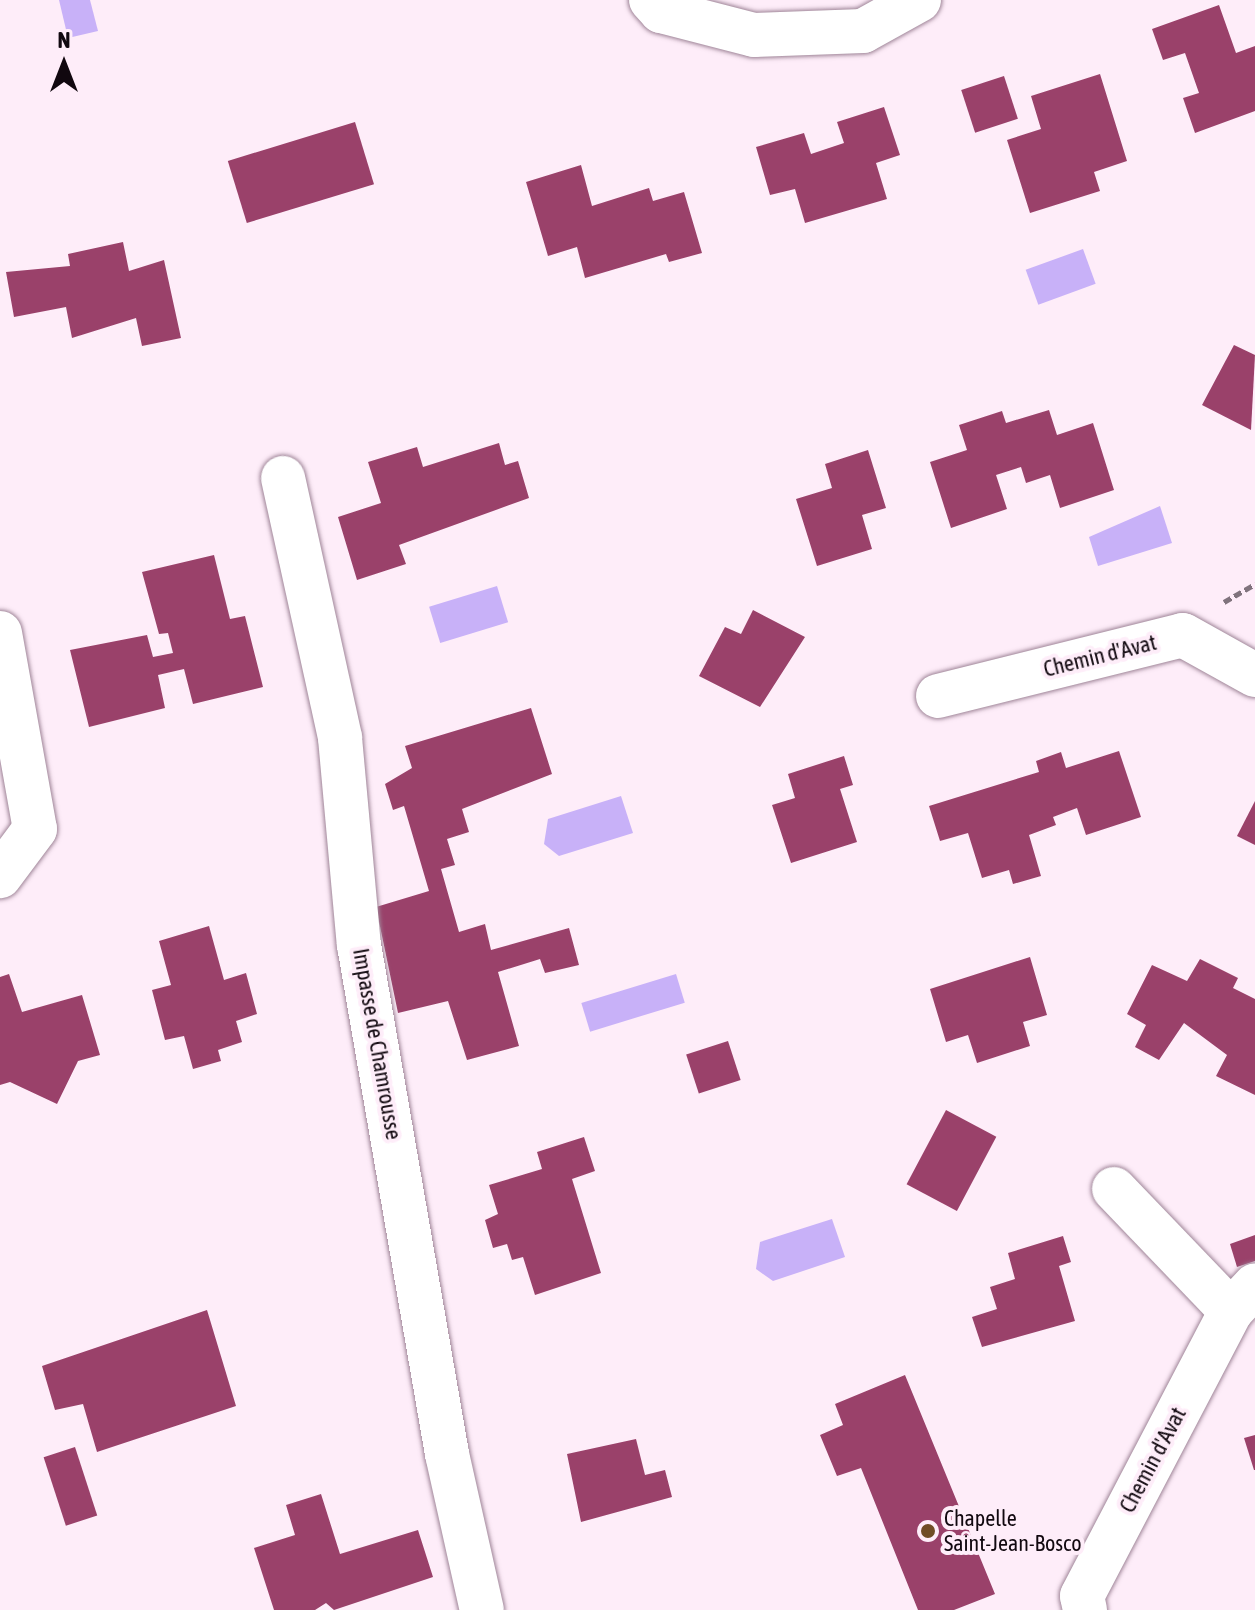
<!DOCTYPE html>
<html>
<head>
<meta charset="utf-8">
<style>
	body { margin:0 }
	#map { position:relative; width:1255px; height:1610px; overflow:hidden; background:#feedf9; font-family:"Asap Condensed",sans-serif }
	div>[style] { position:absolute }
	[style*='--x'] { left:calc(var(--x)*1px); top:calc(var(--y)*1px); width:calc(var(--w)*1px); rotate:calc(var(--a)*1deg) }
	.water>* { inset:0; background:#c8b1f8; transform-origin:0 0 }
	.building>* { inset:0; background:#9a416a; transform-origin:0 0 }
	.path>* { height:5px; margin-top:-2.5px; transform-origin:0; background:repeating-linear-gradient(90deg,#80737d 0 8px,transparent 0 12px) }
	.roads { filter:drop-shadow(0 0 2px #9f8598) drop-shadow(0 0 2px #9f8598) }
	.street>* { height:44px; margin:-22px; padding:0 22px; transform-origin:22px; border-radius:22px; background:#fff }
	.dots>* { width:22px; height:22px; translate:-50% -50%; box-sizing:border-box; border:4px solid #feedf9; border-radius:50% }
	span { translate:-50% -50%; white-space:nowrap; text-align:center; line-height:1.15; -webkit-text-stroke:8px #feedf9; paint-order:stroke }
	.street-label { font-size:22px; color:#11080f }
	.poi-label { font-size:22px; color:#11080f }
	.left { translate:0 -50%; text-align:left }
	.north { position:absolute; left:24px; top:24px; width:80px; height:80px; -webkit-text-stroke:6px #feedf9; paint-order:stroke; rotate:0deg; font-size:22px; font-weight:700; line-height:32px; text-align:center; color:#11080f }
	.north::after { content:''; display:block; margin:auto; width:28px; height:36px; background:#11080f; clip-path:polygon(50% 0,100% 100%,50% 72%,0 100%) }
</style>
</head>
<body>
<div id="map">
	<div class="water">
		<i style="clip-path:polygon(59px 0,90px 0,98px 31px,68px 38px)"></i>
		<i style="left:1083px;top:249px;width:37px;height:61px;rotate:70deg"></i>
		<i style="clip-path:polygon(1160px 506px,1172px 543px,1098px 566px,1089px 537px)"></i>
		<i style="left:497px;top:586px;width:38px;height:71px;rotate:73deg"></i>
		<i style="clip-path:polygon(621px 796px,633px 833px,559px 856px,544px 844px,548px 819px)"></i>
		<i style="left:676px;top:974px;width:30px;height:99px;rotate:73deg"></i>
		<i style="clip-path:polygon(832px 1219px,845px 1257px,773px 1281px,756px 1269px,760px 1242px)"></i>
	</div>
	<div class="building">
		<i style="clip-path:polygon(1219px 5px,1236px 53px,1255px 46px,1255px 111px,1195px 133px,1183px 98px,1199px 93px,1185px 53px,1163px 60px,1152px 29px)"></i>
		<i style="clip-path:polygon(1100px 74px,1127px 161px,1094px 172px,1100px 191px,1030px 213px,1007px 140px,1041px 129px,1031px 96px)"></i>
		<i style="left:1004px;top:76px;width:45px;height:45px;rotate:72deg"></i>
		<i style="clip-path:polygon(884px 107px,900px 155px,876px 163px,887px 199px,805px 223px,795px 189px,770px 195px,756px 147px,804px 133px,811px 154px,844px 143px,837px 122px)"></i>
		<i style="left:355px;top:122px;width:65px;height:133px;rotate:73deg"></i>
		<i style="clip-path:polygon(581px 165px,592px 206px,649px 188px,653px 201px,684px 192px,702px 253px,669px 262px,666px 254px,585px 278px,577px 247px,548px 256px,526px 182px)"></i>
		<i style="clip-path:polygon(123px 242px,129px 271px,164px 260px,181px 338px,142px 346px,136px 318px,72px 338px,66px 307px,14px 317px,6px 272px,70px 266px,68px 254px)"></i>
		<i style="clip-path:polygon(1234px 345px,1255px 355px,1251px 430px,1202px 405px)"></i>
		<i style="clip-path:polygon(1049px 410px,1057px 435px,1093px 423px,1114px 490px,1060px 508px,1050px 475px,1026px 483px,1021px 467px,996px 475px,1007px 509px,951px 528px,930px 462px,967px 450px,959px 425px,1002px 411px,1006px 423px)"></i>
		<i style="clip-path:polygon(499px 443px,505px 465px,518px 461px,529px 498px,399px 545px,406px 564px,357px 580px,338px 517px,381px 503px,368px 462px,417px 447px,423px 467px)"></i>
		<i style="clip-path:polygon(868px 450px,886px 508px,862px 515px,872px 549px,817px 566px,796px 499px,832px 488px,825px 464px)"></i>
		<i style="clip-path:polygon(214px 555px,230px 619px,245px 616px,263px 687px,193px 704px,184px 669px,158px 675px,165px 708px,89px 727px,70px 650px,147px 635px,153px 657px,173px 653px,168px 633px,159px 634px,142px 572px)"></i>
		<i style="clip-path:polygon(753px 610px,805px 637px,760px 707px,699px 676px,725px 627px,741px 634px)"></i>
		<i style="clip-path:polygon(531px 708px,552px 774px,462px 809px,469px 832px,447px 839px,455px 865px,441px 869px,459px 932px,485px 924px,491px 950px,569px 928px,579px 965px,545px 973px,540px 959px,498px 972px,519px 1046px,467px 1060px,448px 1001px,398px 1013px,376px 907px,429px 891px,404px 806px,393px 810px,385px 784px,412px 768px,405px 746px)"></i>
		<i style="clip-path:polygon(1119px 751px,1141px 817px,1086px 835px,1077px 808px,1053px 817px,1056px 825px,1029px 835px,1041px 876px,1013px 884px,1009px 870px,982px 878px,968px 833px,940px 841px,929px 806px,1039px 772px,1036px 761px,1061px 752px,1066px 768px)"></i>
		<i style="clip-path:polygon(844px 756px,853px 785px,840px 789px,857px 842px,791px 863px,772px 805px,795px 798px,788px 774px)"></i>
		<i style="clip-path:polygon(1255px 801px,1255px 845px,1237px 836px)"></i>
		<i style="clip-path:polygon(209px 926px,224px 980px,246px 973px,257px 1014px,236px 1021px,242px 1042px,218px 1050px,221px 1061px,193px 1069px,184px 1036px,165px 1040px,152px 990px,171px 985px,159px 941px)"></i>
		<i style="clip-path:polygon(1030px 957px,1047px 1015px,1023px 1022px,1030px 1046px,977px 1063px,968px 1035px,946px 1042px,930px 989px)"></i>
		<i style="clip-path:polygon(1200px 959px,1238px 978px,1233px 988px,1255px 999px,1255px 1095px,1216px 1076px,1227px 1055px,1184px 1023px,1159px 1060px,1135px 1047px,1146px 1025px,1127px 1014px,1152px 965px,1187px 981px)"></i>
		<i style="clip-path:polygon(9px 974px,22px 1012px,82px 995px,100px 1055px,78px 1061px,57px 1104px,10px 1082px,0 1085px,0 977px)"></i>
		<i style="left:728px;top:1041px;width:41px;height:44px;rotate:72deg"></i>
		<i style="left:946px;top:1110px;width:57px;height:84px;rotate:28deg"></i>
		<i style="clip-path:polygon(584px 1137px,595px 1171px,572px 1179px,601px 1273px,535px 1295px,523px 1257px,512px 1260px,507px 1244px,493px 1248px,485px 1220px,498px 1214px,489px 1185px,542px 1169px,537px 1152px)"></i>
		<i style="clip-path:polygon(1255px 1235px,1255px 1261px,1237px 1267px,1230px 1244px)"></i>
		<i style="clip-path:polygon(1063px 1236px,1071px 1262px,1059px 1266px,1075px 1321px,982px 1347px,972px 1317px,997px 1309px,990px 1287px,1015px 1279px,1008px 1253px)"></i>
		<i style="clip-path:polygon(207px 1310px,236px 1406px,97px 1452px,83px 1404px,55px 1410px,42px 1366px)"></i>
		<i style="clip-path:polygon(905px 1375px,995px 1594px,954px 1610px,918px 1610px,861px 1468px,837px 1476px,820px 1435px,843px 1425px,835px 1404px)"></i>
		<i style="clip-path:polygon(1255px 1435px,1255px 1470px,1254px 1470px,1244px 1438px)"></i>
		<i style="clip-path:polygon(636px 1439px,645px 1475px,665px 1470px,672px 1497px,581px 1522px,567px 1454px)"></i>
		<i style="left:75px;top:1447px;width:72px;height:33px;rotate:72deg"></i>
		<i style="clip-path:polygon(321px 1494px,340px 1554px,418px 1530px,433px 1577px,334px 1610px,326px 1603px,315px 1610px,274px 1610px,254px 1548px,295px 1535px,286px 1505px)"></i>
	</div>
	<div class="path">
		<i style="--x:1224;--y:602;--w:36;--a:-30"></i>
	</div>
	<div class="roads">
		<div class="street">
			<i style="--x:651;--y:0;--w:15;--a:48"></i>
			<i style="--x:661;--y:11;--w:96;--a:14.5"></i>
			<i style="--x:754;--y:35;--w:109;--a:-2.1"></i>
			<i style="--x:863;--y:31;--w:64;--a:-29"></i>
			<i style="--x:283;--y:478;--w:266;--a:77.6"></i>
			<i style="--x:340;--y:738;--w:208;--a:84.8"></i>
			<i style="--x:359;--y:945;--w:517;--a:80.19"></i>
			<i style="--x:447;--y:1454;--w:160;--a:77.4"></i>
			<i style="--x:0;--y:633;--w:199;--a:79.9"></i>
			<i style="--x:35;--y:829;--w:59;--a:126.7"></i>
			<i style="--x:938;--y:696;--w:252;--a:-14"></i>
			<i style="--x:1183;--y:635;--w:82;--a:29.1"></i>
			<i style="--x:1114;--y:1189;--w:169;--a:46.2"></i>
			<i style="--x:1085;--y:1610;--w:14;--a:-102"></i>
			<i style="--x:1082;--y:1596;--w:322;--a:-62.4"></i>
			<i style="--x:1231;--y:1311;--w:35;--a:-47"></i>
		</div>
	</div>
	<div class="dots">
		<i style="left:928px;top:1531px;background:#704d26"></i>
	</div>
	<div class="street-label">
		<span style="left:1100px;top:656px;rotate:-14deg">Chemin d'Avat</span>
		<span style="left:377px;top:1044px;rotate:80deg">Impasse de Chamrousse</span>
		<span style="left:1153px;top:1460px;rotate:-62deg">Chemin d'Avat</span>
	</div>
	<div class="poi-label">
		<span class="left" style="left:944px;top:1531px">Chapelle<br>Saint-Jean-Bosco</span>
	</div>
	<div class="north">N</div>
</div>
</body>
</html>
